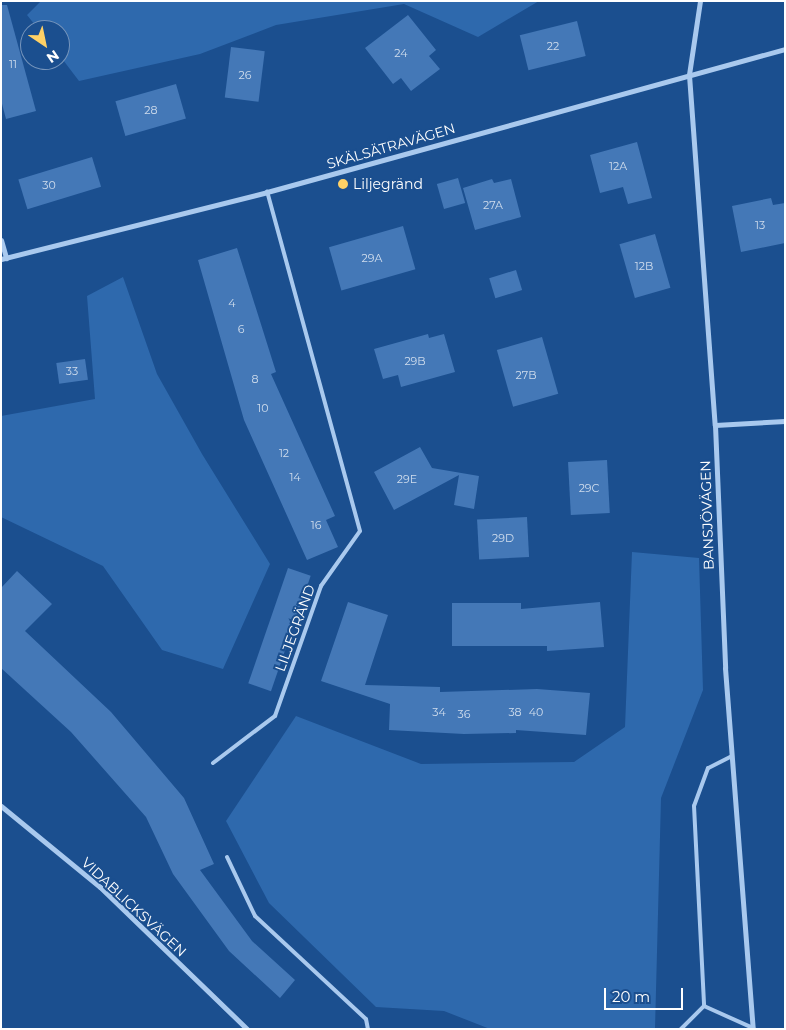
<!DOCTYPE html>
<html>
<head>
<meta charset="utf-8">
<style>
	body { margin:0 }
	#map { position:relative; width:786px; height:1030px; overflow:hidden; background:#1b4f8f; font-family:Montserrat,sans-serif }
	div>[style] { position:absolute }
	[style*='--x'] { left:calc(var(--x)*1px); top:calc(var(--y)*1px); width:calc(var(--w)*1px); rotate:calc(var(--a)*1deg) }
	.green>* { inset:0; background:#2e69ad }
	.building>* { inset:0; background:#4478b7; transform-origin:0 0 }
	.lane>* { height:4px; margin:-2px; padding:0 2px; transform-origin:2px; border-radius:2px; background:#a9c9ee }
	.street>* { height:5px; margin:-2.5px; padding:0 2.5px; transform-origin:2.5px; border-radius:2.5px; background:#a9c9ee }
	.dots>* { width:14px; height:14px; translate:-50% -50%; box-sizing:border-box; border:2px solid #1b4f8f; border-radius:50% }
	span { translate:-50% -50%; white-space:nowrap; text-align:center; line-height:1.15; -webkit-text-stroke:4px #1b4f8f; paint-order:stroke }
	.number-label { font-size:11px; color:#d0dded }
	.number-label span { -webkit-text-stroke-width:0 }
	.street-label { font-size:14px; color:#fff }
	.poi-label { font-size:14px; color:#fff }
	.left { translate:0 -50%; text-align:left }
	.frame { position:absolute; inset:0; border:2px solid #fff; pointer-events:none }
	.north { position:absolute; left:20px; top:20px; width:50px; height:50px; box-sizing:border-box; background:#1b4f8f; border:1px solid #7695bc; border-radius:50%; rotate:146deg; font-size:14px; font-weight:700; line-height:20px; text-align:center; color:#fff }
	.north::after { content:''; display:block; margin:auto; width:18px; height:22px; background:#ffd166; clip-path:polygon(50% 0,100% 100%,50% 72%,0 100%) }
	.scale { position:absolute; left:604px; top:988px; width:79px; height:22px; box-sizing:border-box; border:2px solid #fff; border-top:0; padding-left:6px; font-size:15px; line-height:18px; white-space:nowrap; color:#fff; -webkit-text-stroke:4px #1b4f8f; paint-order:stroke }
</style>
</head>
<body>
<div id="map">
	<div class="green">
		<i style="clip-path:polygon(41px 1px,539px 1px,478px 37px,404px 4px,276px 25px,200px 54px,79px 81px,60px 56px,60px 30px,39px 30px,27px 15px)"></i>
		<i style="clip-path:polygon(123px 277px,157px 374px,202px 454px,270px 564px,223px 669px,162px 650px,103px 566px,1px 517px,1px 416px,95px 399px,87px 296px)"></i>
		<i style="clip-path:polygon(632px 552px,699px 558px,703px 690px,661px 798px,655px 1029px,490px 1029px,444px 1011px,376px 1007px,269px 903px,226px 821px,296px 716px,421px 764px,574px 762px,625px 727px)"></i>
	</div>
	<div class="building">
		<i style="clip-path:polygon(1px 5px,7px 5px,36px 111px,6px 119px,1px 100px)"></i>
		<i style="clip-path:polygon(408px 15px,436px 50px,429px 56px,440px 69px,411px 91px,401px 78px,393px 84px,365px 48px)"></i>
		<i style="left:577px;top:21px;width:36px;height:59px;rotate:76deg"></i>
		<i style="left:231px;top:47px;width:34px;height:51px;rotate:7deg"></i>
		<i style="left:176px;top:84px;width:36px;height:63px;rotate:74deg"></i>
		<i style="clip-path:polygon(637px 142px,652px 198px,628px 204px,623px 187px,600px 193px,590px 155px)"></i>
		<i style="left:92px;top:157px;width:31px;height:77px;rotate:73deg"></i>
		<i style="left:458px;top:178px;width:26px;height:22px;rotate:74deg"></i>
		<i style="clip-path:polygon(492px 179px,494px 183px,511px 179px,521px 217px,475px 230px,463px 188px)"></i>
		<i style="clip-path:polygon(771px 198px,773px 205px,785px 203px,785px 243px,741px 252px,732px 206px)"></i>
		<i style="left:403px;top:226px;width:45px;height:77px;rotate:74deg"></i>
		<i style="left:655px;top:234px;width:56px;height:37px;rotate:74deg"></i>
		<i style="clip-path:polygon(237px 248px,276px 372px,271px 374px,335px 516px,326px 520px,338px 547px,307px 560px,244px 420px,198px 260px)"></i>
		<i style="left:516px;top:270px;width:21px;height:28px;rotate:73deg"></i>
		<i style="clip-path:polygon(428px 334px,429px 338px,444px 334px,455px 372px,401px 387px,398px 375px,383px 379px,374px 349px)"></i>
		<i style="left:542px;top:337px;width:59px;height:47px;rotate:74deg"></i>
		<i style="left:85px;top:359px;width:21px;height:29px;rotate:82deg"></i>
		<i style="clip-path:polygon(420px 447px,432px 468px,479px 476px,474px 509px,454px 505px,459px 475px,394px 510px,374px 472px)"></i>
		<i style="left:607px;top:460px;width:53px;height:39px;rotate:87deg"></i>
		<i style="left:527px;top:517px;width:40px;height:50px;rotate:87deg"></i>
		<i style="left:288px;top:568px;width:24px;height:122px;rotate:19deg"></i>
		<i style="clip-path:polygon(17px 571px,52px 604px,25px 631px,111px 712px,184px 798px,214px 864px,200px 870px,252px 941px,295px 980px,280px 998px,229px 951px,173px 874px,146px 817px,71px 732px,1px 668px,1px 588px)"></i>
		<i style="clip-path:polygon(348px 602px,388px 615px,365px 685px,440px 687px,440px 692px,537px 689px,590px 693px,586px 735px,516px 730px,516px 733px,464px 734px,389px 730px,390px 704px,321px 681px)"></i>
		<i style="clip-path:polygon(600px 602px,604px 647px,547px 651px,547px 646px,452px 646px,452px 603px,521px 603px,521px 609px)"></i>
	</div>
	<div class="lane">
		<i style="--x:732;--y:756;--w:27;--a:153"></i>
		<i style="--x:708;--y:768;--w:40;--a:110.2"></i>
		<i style="--x:694;--y:806;--w:200;--a:87.1"></i>
		<i style="--x:704;--y:1006;--w:54;--a:24.2"></i>
		<i style="--x:213;--y:763;--w:78;--a:-37.2"></i>
		<i style="--x:275;--y:716;--w:138;--a:-70.5"></i>
		<i style="--x:321;--y:586;--w:67;--a:-54.7"></i>
		<i style="--x:360;--y:531;--w:352;--a:-105.3"></i>
		<i style="--x:227;--y:857;--w:65;--a:64.6"></i>
		<i style="--x:255;--y:916;--w:151;--a:42.9"></i>
		<i style="--x:366;--y:1019;--w:10;--a:79"></i>
		<i style="--x:681;--y:1029;--w:33;--a:-45"></i>
	</div>
	<div class="street">
		<i style="--x:700;--y:1;--w:75;--a:98.5"></i>
		<i style="--x:689;--y:75;--w:351;--a:85.8"></i>
		<i style="--x:715;--y:425;--w:243;--a:87.6"></i>
		<i style="--x:725;--y:668;--w:362;--a:85.6"></i>
		<i style="--x:1;--y:240;--w:19;--a:74"></i>
		<i style="--x:1;--y:259;--w:274;--a:-14.1"></i>
		<i style="--x:267;--y:192;--w:537;--a:-15.43"></i>
		<i style="--x:715;--y:425;--w:70;--a:-3.3"></i>
		<i style="--x:1;--y:806;--w:128;--a:39.3"></i>
		<i style="--x:100;--y:887;--w:204;--a:44"></i>
	</div>
	<div class="dots">
		<i style="left:343px;top:184px;background:#ffd166"></i>
	</div>
	<div class="number-label">
		<span style="left:553px;top:46px">22</span>
		<span style="left:401px;top:53px">24</span>
		<span style="left:13px;top:64px">11</span>
		<span style="left:245px;top:75px">26</span>
		<span style="left:151px;top:110px">28</span>
		<span style="left:618px;top:166px">12A</span>
		<span style="left:49px;top:185px">30</span>
		<span style="left:493px;top:205px">27A</span>
		<span style="left:760px;top:225px">13</span>
		<span style="left:372px;top:258px">29A</span>
		<span style="left:644px;top:266px">12B</span>
		<span style="left:232px;top:303px">4</span>
		<span style="left:241px;top:329px">6</span>
		<span style="left:415px;top:361px">29B</span>
		<span style="left:72px;top:371px">33</span>
		<span style="left:526px;top:375px">27B</span>
		<span style="left:255px;top:379px">8</span>
		<span style="left:263px;top:408px">10</span>
		<span style="left:284px;top:453px">12</span>
		<span style="left:295px;top:477px">14</span>
		<span style="left:407px;top:479px">29E</span>
		<span style="left:589px;top:488px">29C</span>
		<span style="left:316px;top:525px">16</span>
		<span style="left:503px;top:538px">29D</span>
		<span style="left:439px;top:712px">34</span>
		<span style="left:515px;top:712px">38</span>
		<span style="left:536px;top:712px">40</span>
		<span style="left:464px;top:714px">36</span>
	</div>
	<div class="street-label">
		<span style="left:391px;top:146px;rotate:-16deg">SKÄLSÄTRAVÄGEN</span>
		<span style="left:707px;top:515px;rotate:-92deg">BANSJÖVÄGEN</span>
		<span style="left:295px;top:628px;rotate:-70deg">LILJEGRÄND</span>
		<span style="left:134px;top:907px;rotate:43deg">VIDABLICKSVÄGEN</span>
	</div>
	<div class="poi-label">
		<span class="left" style="left:353px;top:184px">Liljegränd</span>
	</div>
	<div class="frame"></div>
	<div class="north">N</div>
	<div class="scale">20 m</div>
</div>
</body>
</html>
